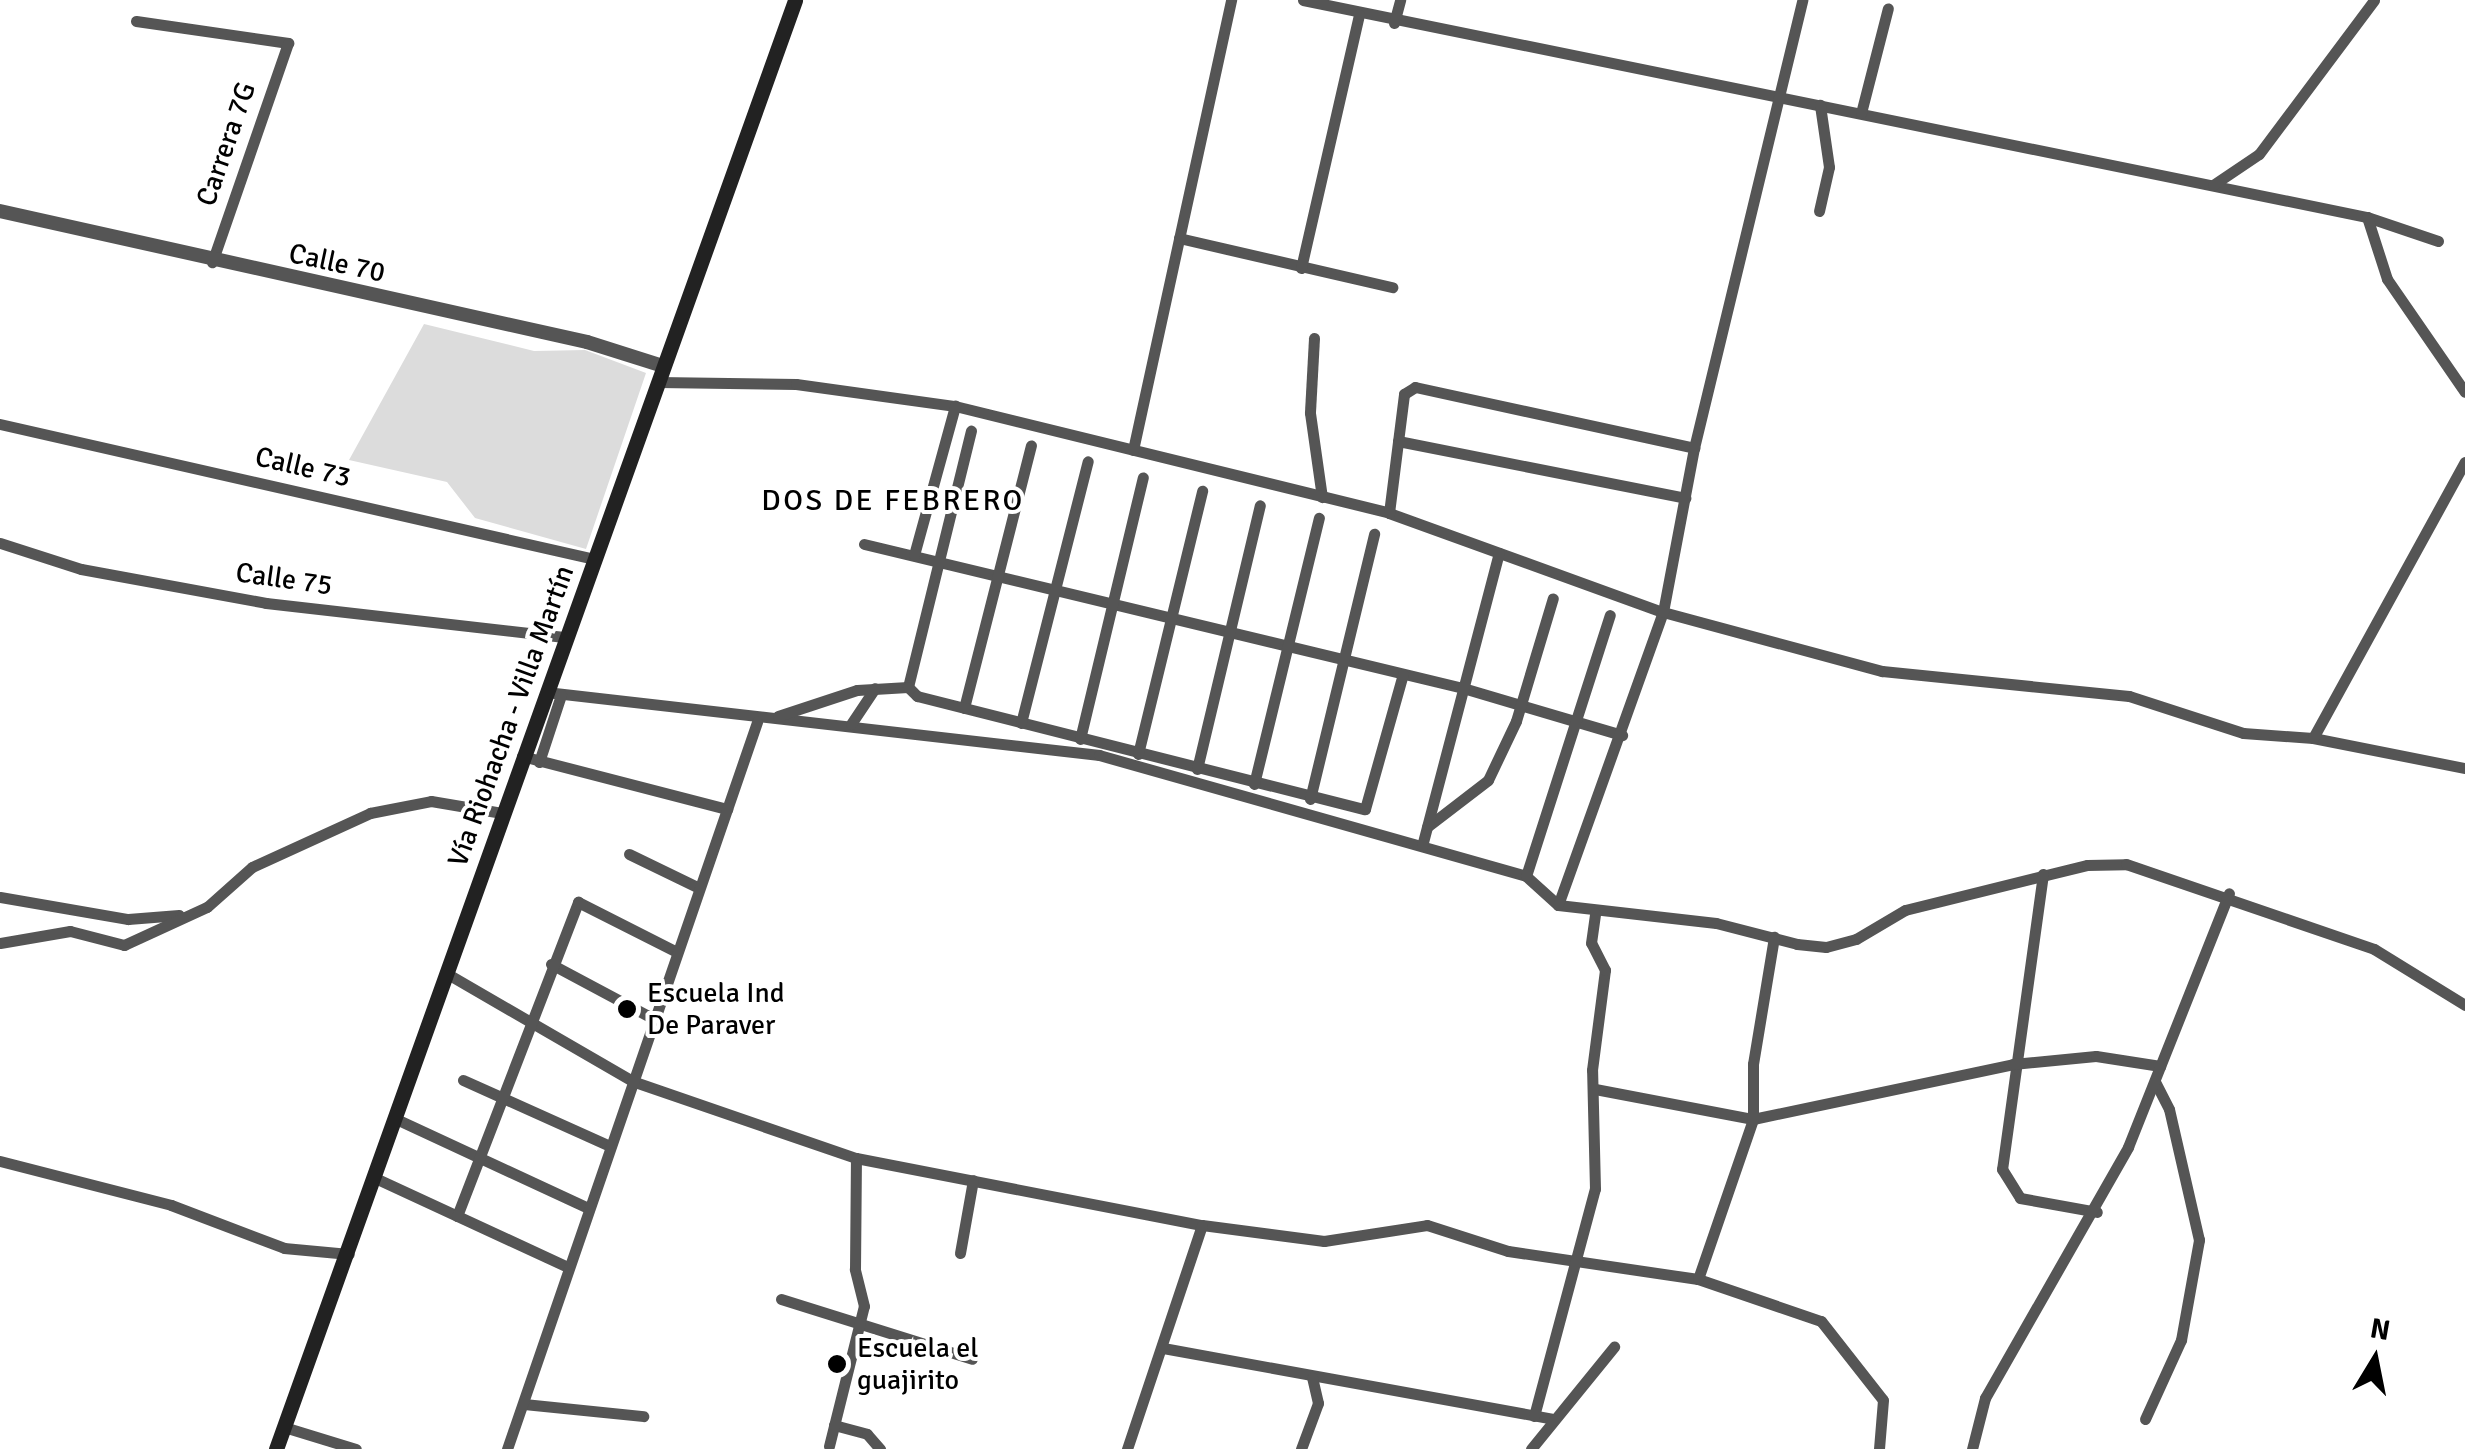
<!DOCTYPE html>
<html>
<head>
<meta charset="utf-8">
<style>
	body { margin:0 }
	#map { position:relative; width:2465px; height:1449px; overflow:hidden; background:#fff; font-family:Signika,sans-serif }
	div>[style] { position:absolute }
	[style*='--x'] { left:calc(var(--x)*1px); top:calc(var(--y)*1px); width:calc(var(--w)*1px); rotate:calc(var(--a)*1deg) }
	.green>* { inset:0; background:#dcdcdc }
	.minor>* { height:11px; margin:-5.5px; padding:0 5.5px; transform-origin:5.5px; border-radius:5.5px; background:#555 }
	.tertiary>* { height:14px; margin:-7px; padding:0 7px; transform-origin:7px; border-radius:7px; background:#555 }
	.secondary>* { height:15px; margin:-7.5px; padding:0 7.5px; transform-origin:7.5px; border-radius:7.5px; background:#222 }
	.dots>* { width:28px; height:28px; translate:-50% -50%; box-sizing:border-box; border:5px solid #fff; border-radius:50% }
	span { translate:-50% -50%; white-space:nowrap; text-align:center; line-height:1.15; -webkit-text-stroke:8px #fff; paint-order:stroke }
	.street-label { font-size:28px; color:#000 }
	.poi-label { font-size:28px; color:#000 }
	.left { translate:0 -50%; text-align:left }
	.neighbourhood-label { font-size:30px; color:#000; letter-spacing:2.5px }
	.north { position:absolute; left:2325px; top:1309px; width:100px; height:100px; -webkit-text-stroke:8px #fff; paint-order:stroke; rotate:10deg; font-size:28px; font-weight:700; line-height:40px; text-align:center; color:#000 }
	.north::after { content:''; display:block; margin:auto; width:35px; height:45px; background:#000; clip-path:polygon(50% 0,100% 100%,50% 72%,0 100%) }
</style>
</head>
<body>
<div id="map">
	<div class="green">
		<i style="clip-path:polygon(424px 324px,534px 351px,585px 350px,646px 373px,586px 549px,475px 518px,447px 482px,349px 460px)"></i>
	</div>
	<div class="minor">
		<i style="--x:1303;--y:0;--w:1086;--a:11.53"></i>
		<i style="--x:2367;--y:217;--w:75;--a:18.7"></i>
		<i style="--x:136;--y:21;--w:154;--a:8.2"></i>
		<i style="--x:288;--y:43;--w:232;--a:109.1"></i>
		<i style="--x:1394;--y:23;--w:24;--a:-75"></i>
		<i style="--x:1861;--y:113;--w:108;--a:-75.6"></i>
		<i style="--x:2213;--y:185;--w:55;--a:-34"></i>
		<i style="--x:2259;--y:154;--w:192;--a:-53.2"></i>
		<i style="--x:1819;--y:211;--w:45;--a:-77.2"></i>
		<i style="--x:1829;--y:167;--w:63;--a:-98.3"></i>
		<i style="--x:2367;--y:217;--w:65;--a:72.1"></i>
		<i style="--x:2387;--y:279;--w:137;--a:55.4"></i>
		<i style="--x:1179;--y:238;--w:219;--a:13"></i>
		<i style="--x:1301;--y:268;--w:260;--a:-77.1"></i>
		<i style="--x:1314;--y:338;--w:75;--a:93.1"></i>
		<i style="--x:1310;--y:413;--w:85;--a:81.9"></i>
		<i style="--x:658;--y:382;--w:138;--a:0.8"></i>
		<i style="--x:796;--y:384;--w:161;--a:7.9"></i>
		<i style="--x:955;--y:406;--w:447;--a:13.8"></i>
		<i style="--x:1389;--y:513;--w:291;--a:19.9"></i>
		<i style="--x:1663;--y:612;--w:227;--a:15.1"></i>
		<i style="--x:1882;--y:671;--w:248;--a:5.8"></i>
		<i style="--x:2129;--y:696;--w:120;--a:18"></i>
		<i style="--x:2243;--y:733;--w:70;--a:4.1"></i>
		<i style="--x:2313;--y:738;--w:155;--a:11.2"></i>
		<i style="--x:0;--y:424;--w:609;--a:12.8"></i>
		<i style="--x:1398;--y:441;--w:293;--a:11.2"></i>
		<i style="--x:1133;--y:450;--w:461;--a:-77.7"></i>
		<i style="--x:1389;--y:513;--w:120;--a:-82.8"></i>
		<i style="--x:1404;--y:394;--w:13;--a:-32"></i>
		<i style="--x:1415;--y:387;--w:286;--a:12.3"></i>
		<i style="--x:0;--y:543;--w:85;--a:17.8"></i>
		<i style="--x:81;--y:569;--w:188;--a:10.4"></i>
		<i style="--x:266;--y:603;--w:302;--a:6.5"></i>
		<i style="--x:864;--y:544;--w:616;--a:13.52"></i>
		<i style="--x:1463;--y:688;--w:166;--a:16.5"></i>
		<i style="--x:914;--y:555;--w:155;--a:-74.6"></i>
		<i style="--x:908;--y:687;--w:264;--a:-76.2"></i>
		<i style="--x:546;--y:692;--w:557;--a:6.5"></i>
		<i style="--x:1099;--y:755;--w:444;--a:15.8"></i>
		<i style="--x:1526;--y:876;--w:43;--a:42.2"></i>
		<i style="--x:1558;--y:905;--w:159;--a:6.5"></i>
		<i style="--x:1716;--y:923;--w:84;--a:14.5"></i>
		<i style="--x:1797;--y:944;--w:29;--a:6"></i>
		<i style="--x:1826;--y:947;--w:31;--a:-15"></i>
		<i style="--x:1856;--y:939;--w:57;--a:-30.6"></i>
		<i style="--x:1905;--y:910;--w:187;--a:-13.9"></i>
		<i style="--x:2087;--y:865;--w:39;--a:-1"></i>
		<i style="--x:2126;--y:864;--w:262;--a:18.9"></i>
		<i style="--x:2374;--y:949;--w:107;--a:31.6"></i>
		<i style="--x:964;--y:708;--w:271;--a:-75.7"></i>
		<i style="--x:778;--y:716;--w:83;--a:-18.2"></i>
		<i style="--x:857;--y:690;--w:51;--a:-3.4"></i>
		<i style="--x:908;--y:687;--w:13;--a:45"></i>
		<i style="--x:917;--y:696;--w:462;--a:14.2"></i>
		<i style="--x:1365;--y:809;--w:140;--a:-74.3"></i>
		<i style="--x:1021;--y:723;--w:270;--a:-75.7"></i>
		<i style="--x:851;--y:724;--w:43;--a:-56.3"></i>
		<i style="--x:2313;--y:738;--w:315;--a:-61.2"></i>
		<i style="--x:1080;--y:739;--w:269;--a:-76.5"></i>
		<i style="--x:1138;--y:754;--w:271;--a:-76.3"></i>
		<i style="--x:522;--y:756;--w:212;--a:14.5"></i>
		<i style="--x:539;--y:762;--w:71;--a:-71.8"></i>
		<i style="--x:1197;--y:769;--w:271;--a:-76.6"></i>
		<i style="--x:1254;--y:784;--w:274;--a:-76.3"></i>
		<i style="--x:1310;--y:799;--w:273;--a:-76.4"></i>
		<i style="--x:1427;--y:827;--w:77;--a:-37.6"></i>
		<i style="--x:1488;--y:780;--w:65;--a:-64.6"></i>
		<i style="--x:1516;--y:721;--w:128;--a:-73.3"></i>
		<i style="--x:1422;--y:846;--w:303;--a:-75.3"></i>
		<i style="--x:629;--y:854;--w:78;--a:25.9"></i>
		<i style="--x:2043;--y:874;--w:298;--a:97.9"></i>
		<i style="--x:2002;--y:1169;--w:34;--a:58"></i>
		<i style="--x:2020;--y:1198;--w:78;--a:10.3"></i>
		<i style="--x:1526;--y:876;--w:274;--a:-72.2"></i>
		<i style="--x:0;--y:897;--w:130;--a:9.8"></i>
		<i style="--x:128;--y:919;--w:51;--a:-4.5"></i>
		<i style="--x:1558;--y:905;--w:311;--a:-70.3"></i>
		<i style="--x:1663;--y:612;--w:167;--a:-79.3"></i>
		<i style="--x:1694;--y:448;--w:461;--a:-76.4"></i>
		<i style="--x:0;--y:943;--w:71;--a:-9.7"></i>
		<i style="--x:70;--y:931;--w:56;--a:14.5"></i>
		<i style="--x:124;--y:945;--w:91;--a:-24.6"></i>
		<i style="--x:207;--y:907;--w:60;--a:-41.6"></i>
		<i style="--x:252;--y:867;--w:130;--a:-24.6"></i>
		<i style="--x:370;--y:813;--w:62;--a:-11.1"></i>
		<i style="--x:431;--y:801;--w:72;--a:9.6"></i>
		<i style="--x:551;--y:964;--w:117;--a:28.1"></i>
		<i style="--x:446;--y:973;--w:215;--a:30.1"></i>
		<i style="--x:632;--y:1081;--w:237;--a:19"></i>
		<i style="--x:856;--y:1158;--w:352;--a:11"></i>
		<i style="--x:1202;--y:1225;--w:123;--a:7.5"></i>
		<i style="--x:1324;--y:1241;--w:104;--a:-8.8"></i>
		<i style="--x:1427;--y:1225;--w:85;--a:17.8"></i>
		<i style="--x:1508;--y:1251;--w:192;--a:8.4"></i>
		<i style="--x:1698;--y:1279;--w:130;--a:18.9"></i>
		<i style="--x:1821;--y:1321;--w:100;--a:51.9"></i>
		<i style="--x:1883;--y:1400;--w:49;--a:94.7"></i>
		<i style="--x:463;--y:1080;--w:161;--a:24.2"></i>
		<i style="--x:1595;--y:1089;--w:161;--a:10.8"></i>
		<i style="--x:1753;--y:1119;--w:266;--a:-11.9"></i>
		<i style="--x:2013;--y:1064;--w:83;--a:-5.5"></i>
		<i style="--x:2096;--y:1056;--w:65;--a:8.9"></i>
		<i style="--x:394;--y:1118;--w:214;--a:24.9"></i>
		<i style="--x:0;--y:1161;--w:177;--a:14.4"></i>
		<i style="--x:171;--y:1205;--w:121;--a:20.8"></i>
		<i style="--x:284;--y:1248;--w:65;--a:5.3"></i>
		<i style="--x:373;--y:1177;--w:215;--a:24.8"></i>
		<i style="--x:457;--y:1216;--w:337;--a:-68.9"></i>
		<i style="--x:578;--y:902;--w:111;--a:26.8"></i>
		<i style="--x:960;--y:1253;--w:74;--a:-79.9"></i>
		<i style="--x:1698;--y:1279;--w:169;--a:-71"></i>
		<i style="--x:1753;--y:1119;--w:55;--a:-90"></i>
		<i style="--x:1753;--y:1064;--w:129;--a:-80.6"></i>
		<i style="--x:781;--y:1299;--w:200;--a:17.4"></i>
		<i style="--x:1163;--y:1348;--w:395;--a:10.3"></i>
		<i style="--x:524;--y:1404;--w:120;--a:5.8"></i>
		<i style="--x:1534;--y:1416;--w:235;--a:-75"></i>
		<i style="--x:1595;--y:1189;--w:119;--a:-91.4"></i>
		<i style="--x:1592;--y:1070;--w:101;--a:-82.6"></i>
		<i style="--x:1605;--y:970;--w:30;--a:-117"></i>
		<i style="--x:1591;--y:943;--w:30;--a:-82"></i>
		<i style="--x:2145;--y:1419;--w:87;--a:-65.5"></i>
		<i style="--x:2181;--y:1340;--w:102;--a:-79.8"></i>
		<i style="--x:2199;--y:1240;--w:134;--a:-102.9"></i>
		<i style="--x:2169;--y:1109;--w:31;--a:-117"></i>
		<i style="--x:834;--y:1425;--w:34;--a:15"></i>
		<i style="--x:867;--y:1434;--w:20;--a:49"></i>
		<i style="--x:284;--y:1427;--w:75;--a:17"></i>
		<i style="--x:829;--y:1446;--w:144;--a:-76"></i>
		<i style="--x:864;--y:1306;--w:38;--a:-104"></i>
		<i style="--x:855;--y:1269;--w:111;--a:-89.5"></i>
		<i style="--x:507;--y:1449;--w:769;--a:-71.02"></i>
		<i style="--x:1127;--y:1449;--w:236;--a:-71.5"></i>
		<i style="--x:1301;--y:1449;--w:49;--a:-69.7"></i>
		<i style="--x:1318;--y:1403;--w:26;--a:-103"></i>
		<i style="--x:1531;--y:1449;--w:132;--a:-50.9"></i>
		<i style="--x:1972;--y:1449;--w:53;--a:-75.7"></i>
		<i style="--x:1985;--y:1398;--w:289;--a:-60.3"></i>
		<i style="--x:2128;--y:1147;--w:273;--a:-68.3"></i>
	</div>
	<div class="tertiary">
		<i style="--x:0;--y:211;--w:601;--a:12.58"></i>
		<i style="--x:587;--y:342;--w:80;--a:17.5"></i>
	</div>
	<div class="secondary">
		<i style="--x:276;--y:1449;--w:1539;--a:-70.29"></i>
	</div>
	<div class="dots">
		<i style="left:627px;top:1009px;background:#000"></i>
		<i style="left:837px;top:1364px;background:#000"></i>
	</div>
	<div class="street-label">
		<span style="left:226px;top:144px;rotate:-71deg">Carrera 7G</span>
		<span style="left:337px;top:263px;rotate:12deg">Calle 70</span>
		<span style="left:303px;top:467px;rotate:13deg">Calle 73</span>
		<span style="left:284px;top:579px;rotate:8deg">Calle 75</span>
		<span style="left:511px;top:716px;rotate:-70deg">Vía Riohacha - Villa Martín</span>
	</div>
	<div class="poi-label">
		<span class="left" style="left:647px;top:1009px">Escuela Ind<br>De Paraver</span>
		<span class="left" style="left:857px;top:1364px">Escuela el<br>guajirito</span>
	</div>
	<div class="neighbourhood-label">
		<span style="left:893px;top:501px">DOS DE FEBRERO</span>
	</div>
	<div class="north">N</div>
</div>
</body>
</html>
